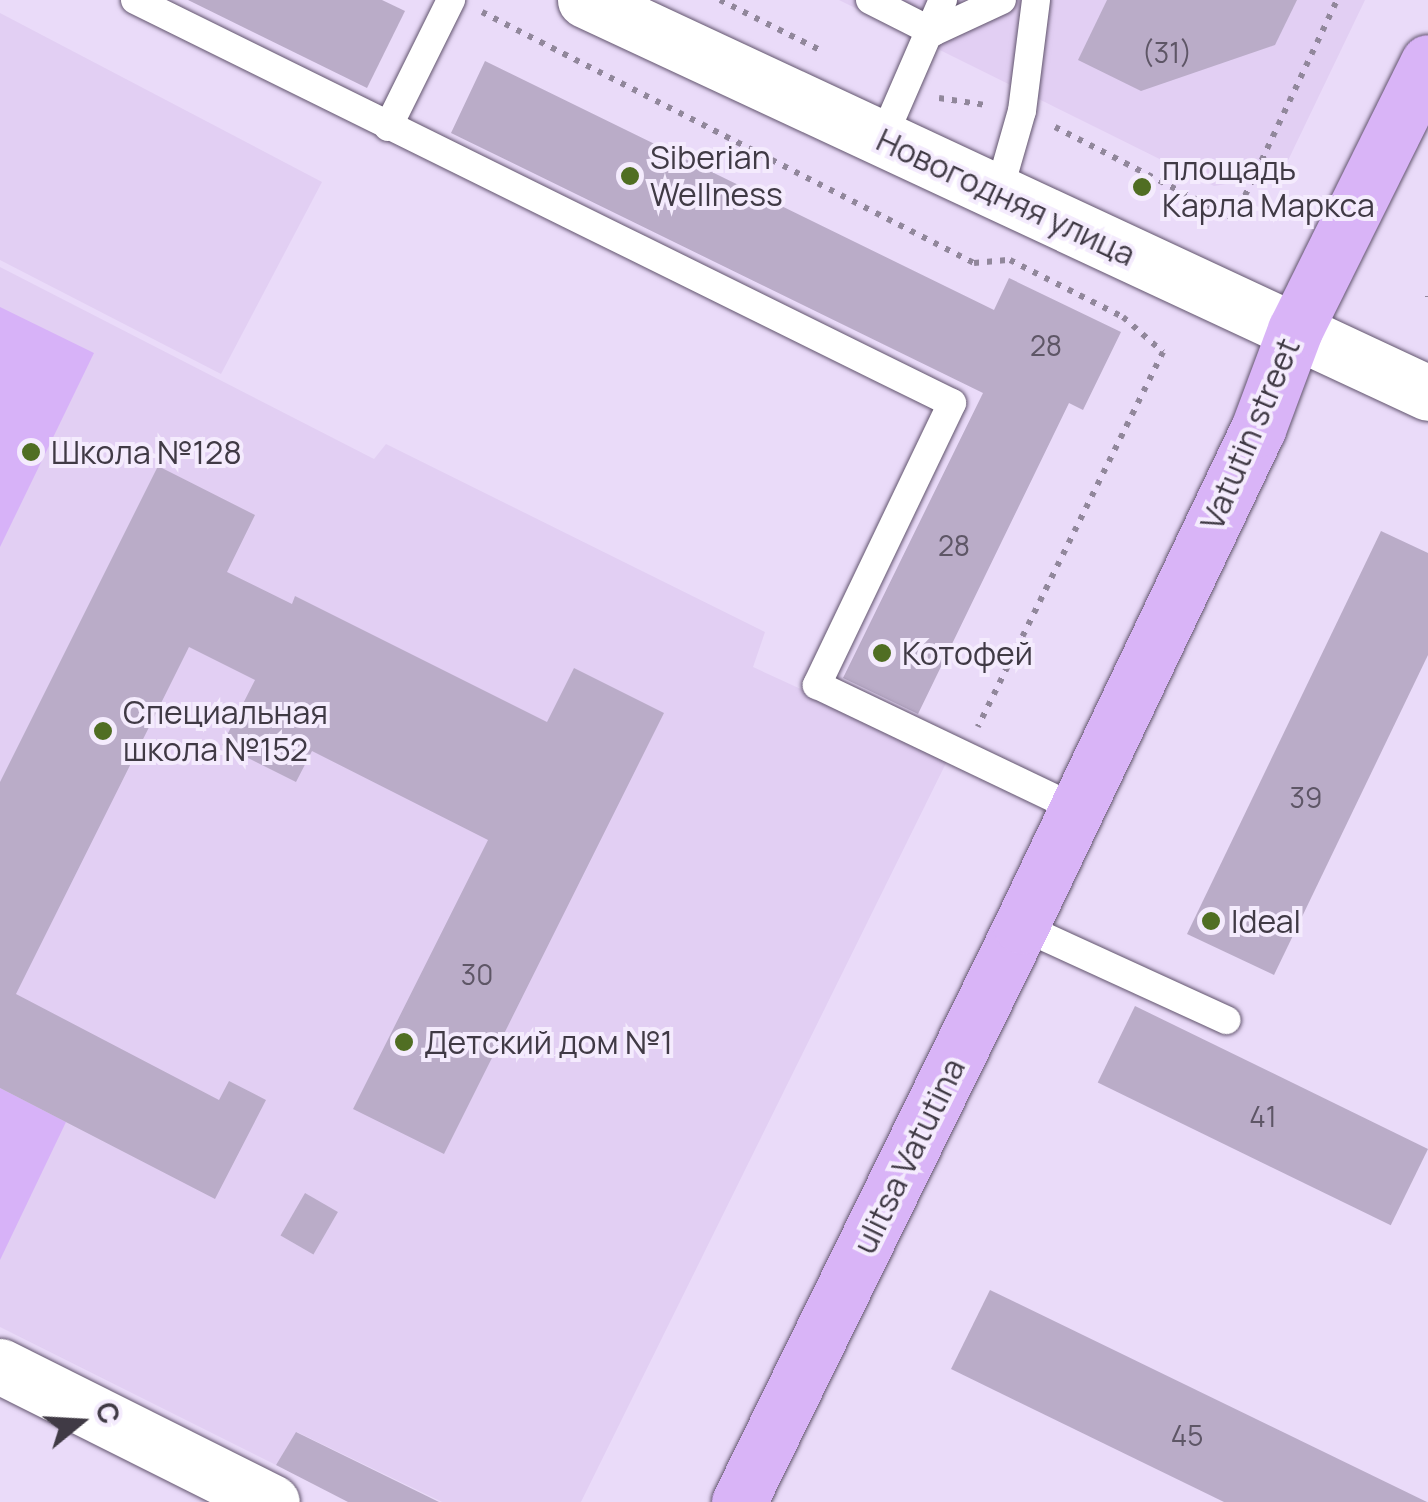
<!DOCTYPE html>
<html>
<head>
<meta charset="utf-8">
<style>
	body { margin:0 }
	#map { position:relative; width:1428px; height:1502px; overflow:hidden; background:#eadbf9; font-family:Manrope,sans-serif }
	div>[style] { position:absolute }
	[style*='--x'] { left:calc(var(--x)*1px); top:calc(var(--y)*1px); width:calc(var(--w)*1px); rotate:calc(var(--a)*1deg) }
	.built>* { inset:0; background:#e2cff3 }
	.green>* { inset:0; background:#d7b2f8 }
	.building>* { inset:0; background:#baacc8; transform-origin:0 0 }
	.path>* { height:6px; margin-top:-3px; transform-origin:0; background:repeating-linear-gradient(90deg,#91879b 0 5px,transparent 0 13px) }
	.roads { filter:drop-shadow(0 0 2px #61546d) drop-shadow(0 0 2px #61546d) }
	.service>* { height:28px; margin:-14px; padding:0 14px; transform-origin:14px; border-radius:14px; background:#fff }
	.tertiary>* { height:55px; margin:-27.5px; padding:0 27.5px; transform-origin:27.5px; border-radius:27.5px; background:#fff }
	.primary>* { height:55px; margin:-27.5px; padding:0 27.5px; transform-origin:27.5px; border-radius:27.5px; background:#d9b4f7 }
	.dots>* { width:28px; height:28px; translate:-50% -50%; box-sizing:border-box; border:5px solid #f4ebfd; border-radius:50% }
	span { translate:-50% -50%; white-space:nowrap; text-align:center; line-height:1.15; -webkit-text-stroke:8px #f4ebfd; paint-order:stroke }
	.number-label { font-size:28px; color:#5e5666 }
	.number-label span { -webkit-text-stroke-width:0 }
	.poi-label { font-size:32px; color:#403a45 }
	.left { translate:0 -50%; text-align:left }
	.street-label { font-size:32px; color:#403a45 }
	.north { position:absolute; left:30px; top:1372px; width:100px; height:100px; -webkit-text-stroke:8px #f4ebfd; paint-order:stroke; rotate:72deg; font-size:28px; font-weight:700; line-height:40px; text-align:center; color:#403a45 }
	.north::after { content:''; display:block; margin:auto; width:35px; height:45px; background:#403a45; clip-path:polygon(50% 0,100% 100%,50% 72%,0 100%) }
</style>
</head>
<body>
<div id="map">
	<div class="built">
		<i style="clip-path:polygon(839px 0,1365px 0,1281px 175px,1214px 186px)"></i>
		<i style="clip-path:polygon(0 13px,322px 182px,221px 374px,0 260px)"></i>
		<i style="clip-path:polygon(0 267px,374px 459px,386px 444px,765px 632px,753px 667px,949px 757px,581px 1502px,442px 1502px,297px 1432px,276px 1465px,0 1327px)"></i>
	</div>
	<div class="green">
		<i style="clip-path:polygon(0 307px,94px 353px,0 547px)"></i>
		<i style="clip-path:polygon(0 1088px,66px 1122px,0 1260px)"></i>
	</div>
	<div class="building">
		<i style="clip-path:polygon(188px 0,382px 0,405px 11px,367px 88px)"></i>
		<i style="clip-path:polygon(1107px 0,1297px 0,1275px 45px,1141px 91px,1078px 60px)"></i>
		<i style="clip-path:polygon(485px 61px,994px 310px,1009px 278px,1121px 332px,1083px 410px,1069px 403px,918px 714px,843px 678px,983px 393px,451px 133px)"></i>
		<i style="clip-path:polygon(158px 466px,255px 515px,227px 572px,292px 604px,295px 596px,547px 722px,574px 668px,664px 713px,444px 1154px,353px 1109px,488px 840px,312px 751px,296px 782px,222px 745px,255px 680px,189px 647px,16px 994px,219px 1100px,229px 1081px,266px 1100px,215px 1199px,0 1088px,0 782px)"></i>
		<i style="clip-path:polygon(1381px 531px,1428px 553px,1428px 655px,1274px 975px,1187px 934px)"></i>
		<i style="left:1135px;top:1006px;width:326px;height:85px;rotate:26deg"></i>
		<i style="left:305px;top:1193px;width:38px;height:49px;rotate:30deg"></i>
		<i style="clip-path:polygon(990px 1290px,1427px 1502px,1224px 1502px,951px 1369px)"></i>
		<i style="clip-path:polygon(296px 1432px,439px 1502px,348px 1502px,276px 1465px)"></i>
	</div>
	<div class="path">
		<i style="--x:720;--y:0;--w:114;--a:26.6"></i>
		<i style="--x:482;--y:12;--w:552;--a:27.03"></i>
		<i style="--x:974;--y:263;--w:36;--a:-5"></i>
		<i style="--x:1010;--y:260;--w:127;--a:26.8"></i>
		<i style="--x:1123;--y:317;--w:53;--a:41.2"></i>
		<i style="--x:1163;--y:352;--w:418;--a:116.3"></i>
		<i style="--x:939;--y:98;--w:48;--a:8.5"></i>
		<i style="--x:1055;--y:127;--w:201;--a:27.2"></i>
		<i style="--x:1234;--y:219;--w:242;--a:-64.8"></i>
		<i style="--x:1428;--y:296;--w:1;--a:90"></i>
	</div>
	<div class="roads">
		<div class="service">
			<i style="--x:135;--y:0;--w:911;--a:26.26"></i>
			<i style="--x:952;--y:403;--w:313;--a:115.6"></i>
			<i style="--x:817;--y:685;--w:288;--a:25.5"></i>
			<i style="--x:870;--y:0;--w:71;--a:26.9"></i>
			<i style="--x:933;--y:32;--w:76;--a:-24.9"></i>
			<i style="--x:388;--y:127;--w:142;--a:-63.6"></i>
			<i style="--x:882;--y:140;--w:153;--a:-66.5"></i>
			<i style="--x:999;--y:191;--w:83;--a:-74"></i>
			<i style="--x:1022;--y:111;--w:112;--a:-82.8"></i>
			<i style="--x:1021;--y:926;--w:226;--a:24.6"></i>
		</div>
		<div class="tertiary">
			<i style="--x:585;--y:0;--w:930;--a:24.99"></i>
			<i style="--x:0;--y:1366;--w:304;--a:26.6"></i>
		</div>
		<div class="primary">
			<i style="--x:739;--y:1502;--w:641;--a:-63.91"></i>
			<i style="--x:1021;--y:926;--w:551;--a:-64.51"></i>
			<i style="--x:1258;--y:429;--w:106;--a:-69.5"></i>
			<i style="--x:1295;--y:330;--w:299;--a:-63.6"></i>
		</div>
	</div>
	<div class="dots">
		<i style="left:630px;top:176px;background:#506e23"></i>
		<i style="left:1142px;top:187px;background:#506e23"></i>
		<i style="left:31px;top:452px;background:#506e23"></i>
		<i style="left:882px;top:653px;background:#506e23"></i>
		<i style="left:103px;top:731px;background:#506e23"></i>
		<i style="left:1211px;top:921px;background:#506e23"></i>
		<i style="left:404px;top:1042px;background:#506e23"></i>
	</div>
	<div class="number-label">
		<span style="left:1167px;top:52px">(31)</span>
		<span style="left:1046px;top:345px">28</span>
		<span style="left:954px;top:545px">28</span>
		<span style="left:1306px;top:797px">39</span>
		<span style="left:477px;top:974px">30</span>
		<span style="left:1263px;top:1116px">41</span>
		<span style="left:1187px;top:1435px">45</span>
	</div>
	<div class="poi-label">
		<span class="left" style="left:650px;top:176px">Siberian<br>Wellness</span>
		<span class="left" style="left:1162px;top:187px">площадь<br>Карла Маркса</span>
		<span class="left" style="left:51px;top:452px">Школа №128</span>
		<span class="left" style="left:902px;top:653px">Котофей</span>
		<span class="left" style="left:123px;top:731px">Специальная<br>школа №152</span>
		<span class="left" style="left:1231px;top:921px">Ideal</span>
		<span class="left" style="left:424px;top:1042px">Детский дом №1</span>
	</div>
	<div class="street-label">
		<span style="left:1006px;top:197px;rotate:25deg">Новогодняя улица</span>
		<span style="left:1250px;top:434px;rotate:-67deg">Vatutin street</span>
		<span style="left:909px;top:1156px;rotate:-64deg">ulitsa Vatutina</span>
	</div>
	<div class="north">С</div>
</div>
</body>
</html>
